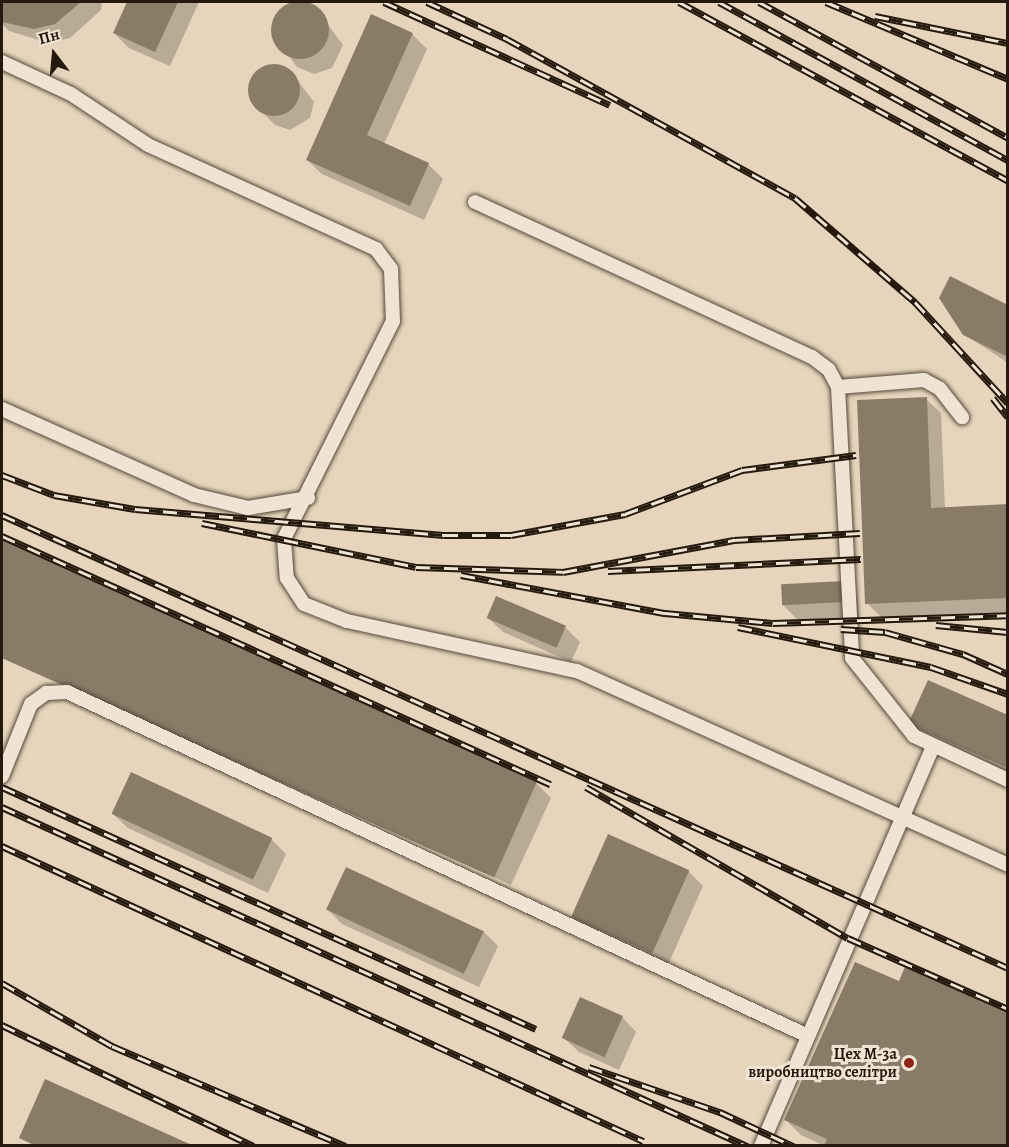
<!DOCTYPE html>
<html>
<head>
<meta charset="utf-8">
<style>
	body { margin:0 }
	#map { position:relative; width:1009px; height:1147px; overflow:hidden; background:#e6d5bc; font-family:Alegreya,serif }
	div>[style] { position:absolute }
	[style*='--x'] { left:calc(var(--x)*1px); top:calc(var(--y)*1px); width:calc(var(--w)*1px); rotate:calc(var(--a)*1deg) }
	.shadow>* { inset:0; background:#0003 }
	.building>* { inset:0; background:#897b68; transform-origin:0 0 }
	.round { border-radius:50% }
	.roads { filter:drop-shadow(0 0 2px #554839) drop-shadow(0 0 2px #554839) }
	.service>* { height:14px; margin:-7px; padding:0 7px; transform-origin:7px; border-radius:7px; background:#efe4d3 }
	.rail>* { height:7px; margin-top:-3.5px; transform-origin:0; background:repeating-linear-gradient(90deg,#efe4d3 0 14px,#25190d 0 28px); box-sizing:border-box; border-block:2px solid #25190d }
	.dots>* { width:16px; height:16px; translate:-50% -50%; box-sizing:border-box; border:3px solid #efe4d3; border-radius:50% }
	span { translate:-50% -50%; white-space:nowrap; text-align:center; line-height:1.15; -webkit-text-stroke:6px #efe4d3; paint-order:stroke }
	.poi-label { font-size:16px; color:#25190d; font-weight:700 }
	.right { translate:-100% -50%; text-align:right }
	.frame { position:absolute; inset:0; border:3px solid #25190d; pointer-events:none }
	.north { position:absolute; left:24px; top:24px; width:60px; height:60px; -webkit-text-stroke:4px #efe4d3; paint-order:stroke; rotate:344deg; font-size:16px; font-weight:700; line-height:24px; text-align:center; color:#25190d }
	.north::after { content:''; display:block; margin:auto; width:21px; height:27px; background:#25190d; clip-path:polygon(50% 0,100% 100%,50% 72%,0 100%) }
</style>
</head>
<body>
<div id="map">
	<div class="shadow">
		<i style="clip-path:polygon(2px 2px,102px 2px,101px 10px,70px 38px,49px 43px,9px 31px,2px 24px)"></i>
		<i style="clip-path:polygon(128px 2px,199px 2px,170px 66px,129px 48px,114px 33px)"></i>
		<i style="clip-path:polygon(298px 3px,315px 7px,343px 45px,332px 68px,314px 74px,297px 67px,273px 35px,275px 17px)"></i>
		<i style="clip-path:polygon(412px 34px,427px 49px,384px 144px,428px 164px,443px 179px,424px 220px,322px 174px,307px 160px)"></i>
		<i style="clip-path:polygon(268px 66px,291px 72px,314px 102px,310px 118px,290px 130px,275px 125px,260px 110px,249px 89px,255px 75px)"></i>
		<i style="clip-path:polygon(1008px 307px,1008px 363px,964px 334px)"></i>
		<i style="clip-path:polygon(926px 399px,941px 413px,945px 509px,1008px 506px,1008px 613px,882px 618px,867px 603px)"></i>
		<i style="clip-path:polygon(2px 542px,536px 783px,551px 798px,511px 885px,2px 655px)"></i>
		<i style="clip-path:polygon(844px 583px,858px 597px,859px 617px,798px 620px,783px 605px)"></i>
		<i style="clip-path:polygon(488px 618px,565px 627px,580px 642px,571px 662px,503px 632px)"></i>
		<i style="clip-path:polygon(1008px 717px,1008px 775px,925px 738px,910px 723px)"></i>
		<i style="clip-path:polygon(113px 814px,271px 839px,286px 854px,268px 893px,128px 828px)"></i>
		<i style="clip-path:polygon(609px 836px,689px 872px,703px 886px,667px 967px,587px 931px,572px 916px)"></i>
		<i style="clip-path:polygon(328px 910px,483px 931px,498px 946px,479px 987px,342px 924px)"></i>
		<i style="clip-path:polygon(900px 983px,825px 1146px,801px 1135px,786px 1120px)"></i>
		<i style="clip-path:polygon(622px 1017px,636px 1032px,619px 1070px,579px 1052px,564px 1038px)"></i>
	</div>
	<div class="building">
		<i class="round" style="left:271px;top:1px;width:58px;height:58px"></i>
		<i style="clip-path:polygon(2px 2px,81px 2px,55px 24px,34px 29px,2px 22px)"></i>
		<i style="clip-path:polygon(127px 2px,178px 2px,155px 52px,113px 33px)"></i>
		<i style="clip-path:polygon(371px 14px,413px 33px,367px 135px,429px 163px,410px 206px,306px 160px)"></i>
		<i class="round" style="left:248px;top:64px;width:52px;height:52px"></i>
		<i style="clip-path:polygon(950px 276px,1008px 305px,1008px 357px,963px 335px,939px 298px)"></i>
		<i style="clip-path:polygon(927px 397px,931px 508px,1008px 504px,1008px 598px,865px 604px,857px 400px)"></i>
		<i style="left:2px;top:540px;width:587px;height:108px;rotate:24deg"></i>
		<i style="left:844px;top:581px;width:21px;height:63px;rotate:87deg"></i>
		<i style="left:496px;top:596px;width:76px;height:24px;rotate:23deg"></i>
		<i style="clip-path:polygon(928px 680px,1008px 715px,1008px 768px,908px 724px)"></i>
		<i style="left:131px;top:772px;width:156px;height:46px;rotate:25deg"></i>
		<i style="left:608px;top:834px;width:89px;height:91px;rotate:24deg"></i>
		<i style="left:346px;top:867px;width:152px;height:47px;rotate:25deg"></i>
		<i style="clip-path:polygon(855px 962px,899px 981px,907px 962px,1008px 1006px,1008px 1146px,824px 1146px,827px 1139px,784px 1120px)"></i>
		<i style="left:580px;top:997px;width:47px;height:45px;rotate:24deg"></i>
		<i style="clip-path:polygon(45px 1079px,194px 1146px,36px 1146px,19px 1138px)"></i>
	</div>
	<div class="roads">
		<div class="service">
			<i style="--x:2;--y:62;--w:76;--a:24.9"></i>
			<i style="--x:71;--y:94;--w:92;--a:33.5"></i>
			<i style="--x:148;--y:145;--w:251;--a:24.5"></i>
			<i style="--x:376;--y:249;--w:25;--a:53"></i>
			<i style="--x:391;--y:269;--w:52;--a:87.8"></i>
			<i style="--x:393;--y:321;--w:244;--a:116.6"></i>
			<i style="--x:284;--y:539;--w:39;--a:86"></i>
			<i style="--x:287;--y:578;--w:31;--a:57"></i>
			<i style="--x:304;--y:604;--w:46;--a:21.6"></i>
			<i style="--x:347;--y:621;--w:235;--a:12.3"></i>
			<i style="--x:577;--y:671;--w:473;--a:24.2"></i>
			<i style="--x:475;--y:202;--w:371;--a:24.7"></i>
			<i style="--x:812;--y:357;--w:21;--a:37"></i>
			<i style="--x:829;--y:370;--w:19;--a:62"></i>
			<i style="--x:838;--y:387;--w:271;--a:87"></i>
			<i style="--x:852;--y:658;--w:100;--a:51.5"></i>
			<i style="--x:914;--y:736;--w:104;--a:25.1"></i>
			<i style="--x:838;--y:387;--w:86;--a:-4.7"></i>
			<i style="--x:924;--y:380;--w:18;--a:29"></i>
			<i style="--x:940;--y:389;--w:36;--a:52"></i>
			<i style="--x:2;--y:409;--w:210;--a:24.1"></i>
			<i style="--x:194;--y:495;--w:56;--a:13.5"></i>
			<i style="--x:248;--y:508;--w:61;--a:-9.5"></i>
			<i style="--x:2;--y:776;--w:78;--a:-68.1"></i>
			<i style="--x:31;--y:704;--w:19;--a:-36"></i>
			<i style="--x:46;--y:693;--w:21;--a:-3"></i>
			<i style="--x:67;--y:692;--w:817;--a:24.9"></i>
			<i style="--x:761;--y:1146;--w:435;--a:-66.7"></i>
		</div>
	</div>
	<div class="rail">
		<i style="--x:384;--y:2;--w:248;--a:24.5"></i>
		<i style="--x:427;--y:2;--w:88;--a:24.8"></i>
		<i style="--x:507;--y:39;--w:329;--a:28.9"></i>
		<i style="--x:795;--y:198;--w:159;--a:40.9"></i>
		<i style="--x:915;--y:302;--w:137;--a:47.4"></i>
		<i style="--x:679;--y:2;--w:375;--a:28.5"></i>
		<i style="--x:719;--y:2;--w:329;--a:28.7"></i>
		<i style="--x:759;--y:2;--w:284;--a:28.6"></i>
		<i style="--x:826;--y:2;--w:198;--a:22.9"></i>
		<i style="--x:875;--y:16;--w:136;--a:11.5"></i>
		<i style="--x:993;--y:398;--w:24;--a:52"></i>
		<i style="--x:2;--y:475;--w:56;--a:21"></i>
		<i style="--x:54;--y:495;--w:82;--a:9.8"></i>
		<i style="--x:135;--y:509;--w:310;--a:4.8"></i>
		<i style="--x:444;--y:535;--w:67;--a:0"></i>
		<i style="--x:511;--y:535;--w:116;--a:-10.4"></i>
		<i style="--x:625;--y:514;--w:125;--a:-20.6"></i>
		<i style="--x:742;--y:470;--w:115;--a:-7.5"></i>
		<i style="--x:2;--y:515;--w:1103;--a:24.24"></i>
		<i style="--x:202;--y:523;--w:218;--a:11.6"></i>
		<i style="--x:416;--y:567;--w:147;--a:1.9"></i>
		<i style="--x:563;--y:572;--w:174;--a:-10.6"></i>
		<i style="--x:734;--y:540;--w:126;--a:-3.2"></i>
		<i style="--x:2;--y:536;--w:602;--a:24.35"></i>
		<i style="--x:608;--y:571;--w:253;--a:-2.7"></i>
		<i style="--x:461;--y:575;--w:208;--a:10.6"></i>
		<i style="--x:665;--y:613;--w:108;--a:5.3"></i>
		<i style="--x:773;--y:623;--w:235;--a:-1.9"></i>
		<i style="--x:936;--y:625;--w:72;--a:5.6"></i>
		<i style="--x:738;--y:627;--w:197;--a:11.7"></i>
		<i style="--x:931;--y:667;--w:82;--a:19.3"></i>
		<i style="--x:841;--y:629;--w:44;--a:3.9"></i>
		<i style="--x:885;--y:632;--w:81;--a:15.8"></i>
		<i style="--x:963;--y:654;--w:49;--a:24"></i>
		<i style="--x:2;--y:787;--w:586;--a:24.38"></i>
		<i style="--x:586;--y:787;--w:302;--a:30"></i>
		<i style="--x:848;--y:938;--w:175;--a:23.9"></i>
		<i style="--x:2;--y:807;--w:819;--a:24.47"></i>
		<i style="--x:2;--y:846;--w:706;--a:24.71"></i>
		<i style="--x:2;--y:983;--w:127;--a:29.8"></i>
		<i style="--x:112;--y:1046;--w:254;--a:23.2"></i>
		<i style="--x:2;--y:1025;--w:279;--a:25.7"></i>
		<i style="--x:589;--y:1067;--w:139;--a:19"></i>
		<i style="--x:720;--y:1112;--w:81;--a:25"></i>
	</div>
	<div class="dots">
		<i style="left:909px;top:1063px;background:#8f2418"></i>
	</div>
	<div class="poi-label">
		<span class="right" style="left:897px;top:1063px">Цех М-3а<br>виробництво селітри</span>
	</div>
	<div class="frame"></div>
	<div class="north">Пн</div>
</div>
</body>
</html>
